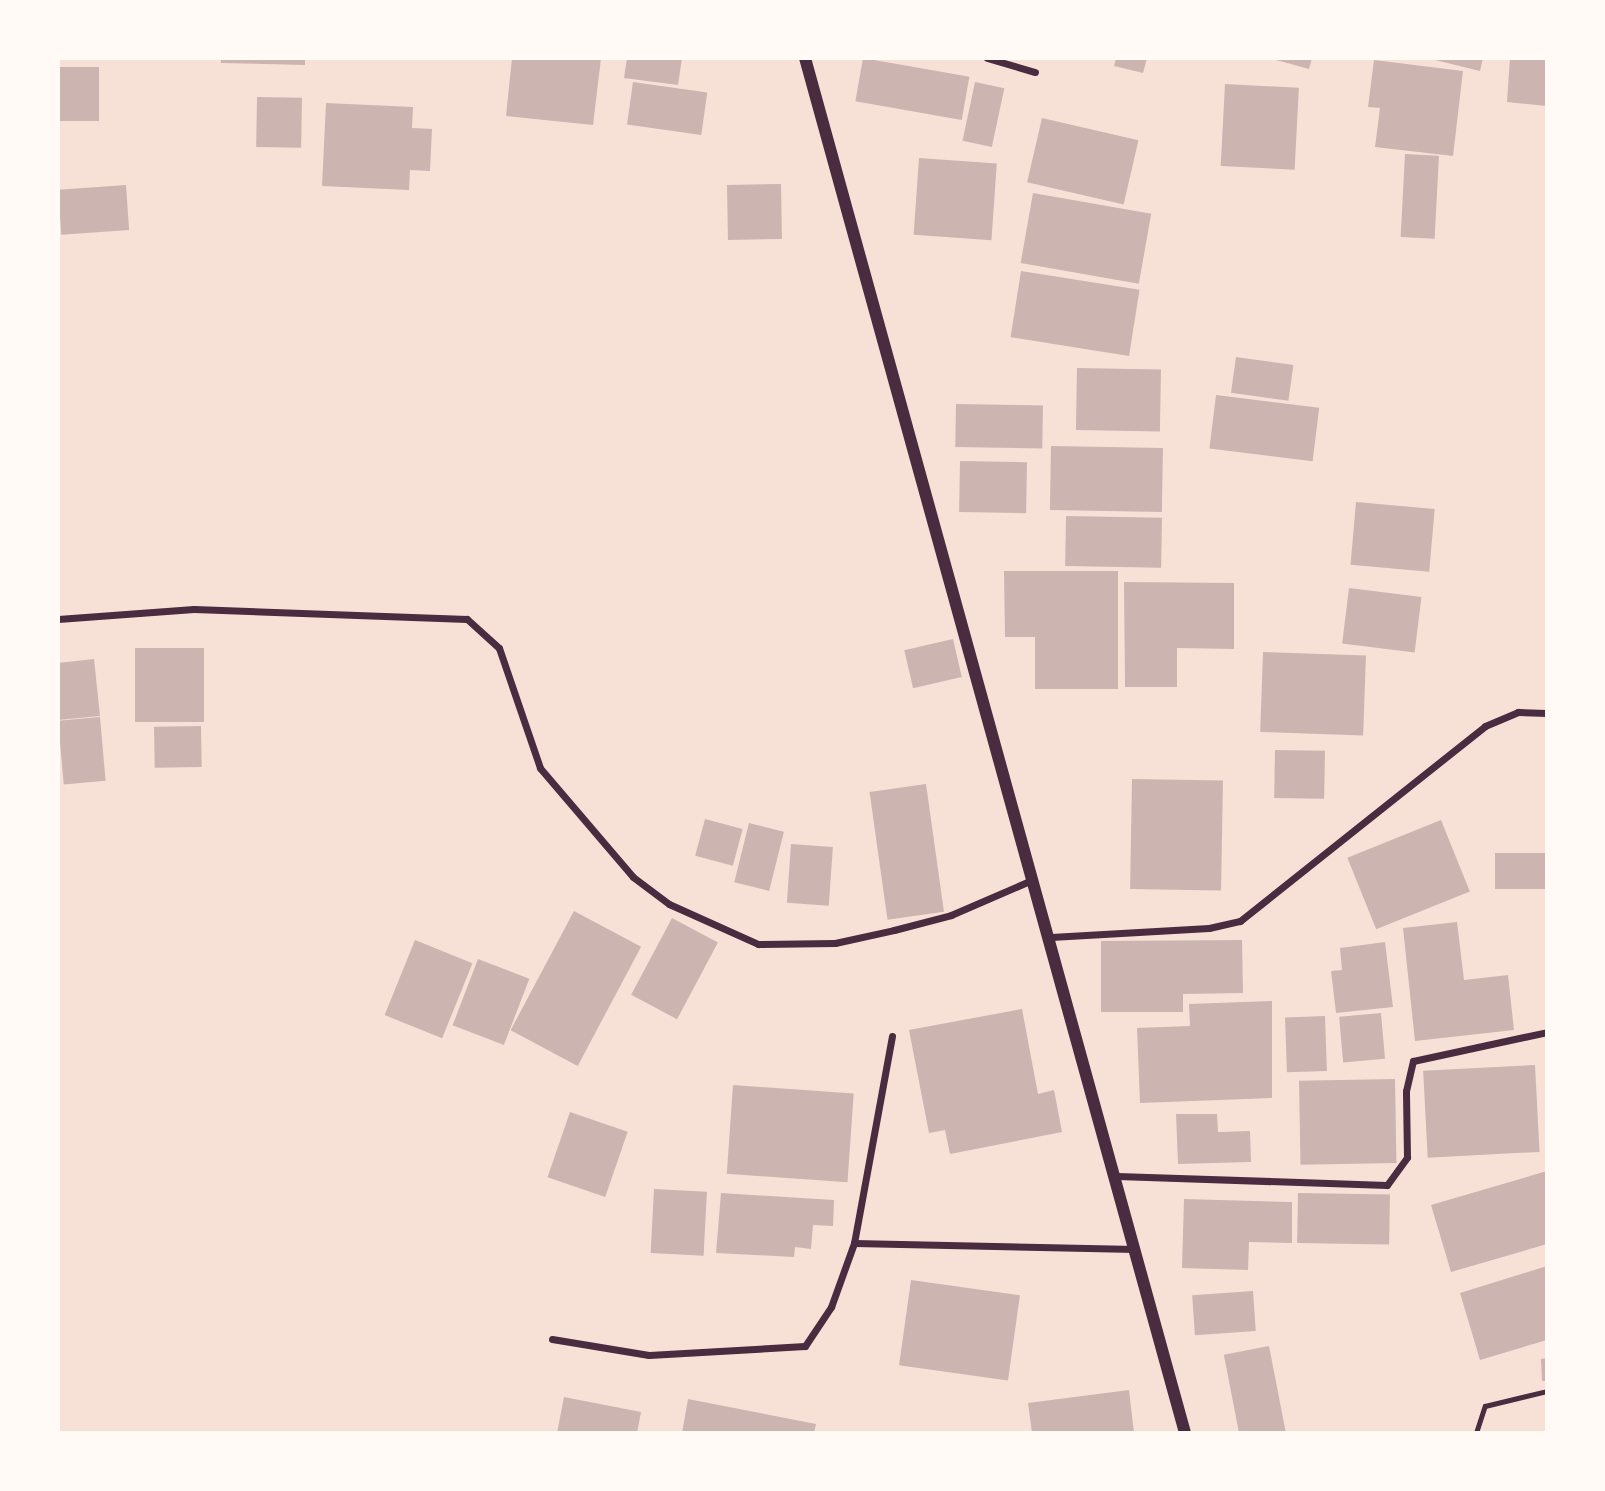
<!DOCTYPE html>
<html>
<head>
<meta charset="utf-8">
<style>
	body { margin:0 }
	#map { position:relative; width:1605px; height:1491px; overflow:hidden; background:#f7e1d7; font-family:Karla,sans-serif }
	div>[style] { position:absolute }
	[style*='--x'] { left:calc(var(--x)*1px); top:calc(var(--y)*1px); width:calc(var(--w)*1px); rotate:calc(var(--a)*1deg) }
	.building>* { inset:0; background:#ccb4b1; transform-origin:0 0 }
	.path>* { height:4.5px; margin:-2.25px; padding:0 2.25px; transform-origin:2.25px; border-radius:2.25px; background:#4a2c40 }
	.minor>* { height:7px; margin:-3.5px; padding:0 3.5px; transform-origin:3.5px; border-radius:3.5px; background:#4a2c40 }
	.tertiary>* { height:12px; margin:-6px; padding:0 6px; transform-origin:6px; border-radius:6px; background:#4a2c40 }
	span { translate:-50% -50%; white-space:nowrap; text-align:center; line-height:1.15; -webkit-text-stroke:7px #fffaf5; paint-order:stroke }
	.frame { position:absolute; inset:0; border:60px solid #fffaf5; pointer-events:none }
</style>
</head>
<body>
<div id="map">
	<div class="building">
		<i style="clip-path:polygon(221px 58px,305px 58px,305px 65px,221px 63px)"></i>
		<i style="clip-path:polygon(512px 58px,601px 58px,593px 125px,506px 116px)"></i>
		<i style="clip-path:polygon(627px 58px,682px 58px,678px 85px,624px 78px)"></i>
		<i style="left:863px;top:58px;width:108px;height:44px;rotate:10deg"></i>
		<i style="clip-path:polygon(1116px 58px,1147px 58px,1143px 73px,1114px 66px)"></i>
		<i style="clip-path:polygon(1269px 58px,1312px 58px,1309px 69px)"></i>
		<i style="clip-path:polygon(1427px 58px,1483px 58px,1480px 71px)"></i>
		<i style="clip-path:polygon(1510px 58px,1547px 58px,1547px 106px,1507px 102px)"></i>
		<i style="clip-path:polygon(1374px 60px,1463px 71px,1453px 156px,1375px 147px,1380px 108px,1368px 107px)"></i>
		<i style="left:58px;top:67px;width:41px;height:54px"></i>
		<i style="left:633px;top:82px;width:75px;height:43px;rotate:8deg"></i>
		<i style="left:975px;top:82px;width:30px;height:60px;rotate:12deg"></i>
		<i style="left:1225px;top:84px;width:74px;height:82px;rotate:3deg"></i>
		<i style="left:257px;top:97px;width:45px;height:50px;rotate:1deg"></i>
		<i style="clip-path:polygon(326px 103px,413px 107px,412px 128px,432px 129px,430px 171px,410px 170px,409px 190px,322px 186px)"></i>
		<i style="left:1042px;top:118px;width:99px;height:66px;rotate:13deg"></i>
		<i style="left:1405px;top:154px;width:34px;height:83px;rotate:3deg"></i>
		<i style="left:919px;top:158px;width:78px;height:77px;rotate:4deg"></i>
		<i style="left:781px;top:184px;width:55px;height:54px;rotate:89deg"></i>
		<i style="left:126px;top:185px;width:45px;height:68px;rotate:86deg"></i>
		<i style="left:1033px;top:193px;width:120px;height:71px;rotate:10deg"></i>
		<i style="left:1021px;top:271px;width:120px;height:67px;rotate:9deg"></i>
		<i style="left:1236px;top:357px;width:58px;height:36px;rotate:8deg"></i>
		<i style="left:1077px;top:368px;width:84px;height:62px;rotate:1deg"></i>
		<i style="left:1216px;top:395px;width:104px;height:54px;rotate:7deg"></i>
		<i style="left:956px;top:404px;width:87px;height:43px;rotate:1deg"></i>
		<i style="left:1051px;top:446px;width:112px;height:64px;rotate:1deg"></i>
		<i style="left:960px;top:461px;width:67px;height:51px;rotate:1deg"></i>
		<i style="left:1356px;top:502px;width:79px;height:63px;rotate:5deg"></i>
		<i style="left:1066px;top:516px;width:96px;height:50px;rotate:1deg"></i>
		<i style="clip-path:polygon(1004px 571px,1118px 571px,1118px 689px,1035px 689px,1035px 637px,1005px 637px)"></i>
		<i style="clip-path:polygon(1124px 582px,1234px 583px,1234px 649px,1177px 648px,1177px 687px,1125px 687px)"></i>
		<i style="left:1349px;top:588px;width:73px;height:56px;rotate:7deg"></i>
		<i style="left:953px;top:639px;width:39px;height:50px;rotate:77deg"></i>
		<i style="left:135px;top:648px;width:69px;height:74px"></i>
		<i style="left:1263px;top:652px;width:103px;height:80px;rotate:2deg"></i>
		<i style="clip-path:polygon(94px 659px,100px 716px,58px 720px,58px 663px)"></i>
		<i style="left:100px;top:717px;width:64px;height:42px;rotate:85deg"></i>
		<i style="left:201px;top:726px;width:41px;height:47px;rotate:89deg"></i>
		<i style="left:1275px;top:750px;width:50px;height:48px;rotate:1deg"></i>
		<i style="left:1132px;top:779px;width:91px;height:110px;rotate:1deg"></i>
		<i style="left:926px;top:784px;width:129px;height:57px;rotate:82deg"></i>
		<i style="left:705px;top:819px;width:39px;height:38px;rotate:15deg"></i>
		<i style="left:1441px;top:820px;width:77px;height:101px;rotate:68deg"></i>
		<i style="left:749px;top:823px;width:36px;height:61px;rotate:14deg"></i>
		<i style="left:791px;top:844px;width:42px;height:59px;rotate:4deg"></i>
		<i style="left:1547px;top:853px;width:36px;height:52px;rotate:90deg"></i>
		<i style="left:574px;top:911px;width:76px;height:135px;rotate:28deg"></i>
		<i style="left:672px;top:918px;width:52px;height:87px;rotate:28deg"></i>
		<i style="clip-path:polygon(1457px 922px,1464px 980px,1508px 975px,1514px 1030px,1415px 1041px,1403px 928px)"></i>
		<i style="left:415px;top:940px;width:62px;height:81px;rotate:22deg"></i>
		<i style="clip-path:polygon(1242px 940px,1243px 993px,1183px 994px,1183px 1012px,1101px 1012px,1101px 941px)"></i>
		<i style="clip-path:polygon(1385px 942px,1393px 1007px,1336px 1013px,1331px 971px,1342px 970px,1340px 948px)"></i>
		<i style="left:478px;top:959px;width:55px;height:71px;rotate:21deg"></i>
		<i style="clip-path:polygon(1272px 1001px,1272px 1098px,1140px 1103px,1137px 1028px,1190px 1026px,1189px 1004px)"></i>
		<i style="clip-path:polygon(1022px 1009px,1038px 1094px,1054px 1090px,1062px 1132px,950px 1154px,945px 1130px,929px 1133px,909px 1030px)"></i>
		<i style="left:1381px;top:1013px;width:46px;height:42px;rotate:85deg"></i>
		<i style="left:1325px;top:1016px;width:55px;height:40px;rotate:88deg"></i>
		<i style="left:1535px;top:1065px;width:87px;height:112px;rotate:87deg"></i>
		<i style="left:1395px;top:1079px;width:84px;height:96px;rotate:89deg"></i>
		<i style="left:733px;top:1085px;width:121px;height:89px;rotate:4deg"></i>
		<i style="left:570px;top:1112px;width:61px;height:69px;rotate:19deg"></i>
		<i style="clip-path:polygon(1176px 1114px,1217px 1114px,1218px 1132px,1250px 1131px,1251px 1162px,1178px 1164px)"></i>
		<i style="clip-path:polygon(1547px 1171px,1547px 1244px,1451px 1272px,1431px 1205px)"></i>
		<i style="left:654px;top:1189px;width:53px;height:64px;rotate:3deg"></i>
		<i style="clip-path:polygon(721px 1193px,834px 1200px,833px 1226px,813px 1225px,811px 1249px,795px 1247px,794px 1257px,716px 1253px)"></i>
		<i style="left:1298px;top:1193px;width:92px;height:50px;rotate:1deg"></i>
		<i style="clip-path:polygon(1184px 1199px,1292px 1202px,1292px 1243px,1249px 1242px,1248px 1270px,1182px 1268px)"></i>
		<i style="clip-path:polygon(1547px 1266px,1547px 1340px,1480px 1360px,1460px 1293px)"></i>
		<i style="left:911px;top:1280px;width:110px;height:86px;rotate:8deg"></i>
		<i style="left:1253px;top:1291px;width:40px;height:61px;rotate:86deg"></i>
		<i style="left:1269px;top:1346px;width:89px;height:46px;rotate:79deg"></i>
		<i style="clip-path:polygon(1547px 1358px,1547px 1381px,1542px 1381px,1541px 1359px)"></i>
		<i style="clip-path:polygon(1129px 1390px,1134px 1433px,1032px 1433px,1028px 1403px)"></i>
		<i style="clip-path:polygon(564px 1397px,641px 1412px,637px 1433px,557px 1433px)"></i>
		<i style="clip-path:polygon(688px 1399px,816px 1424px,814px 1433px,682px 1433px)"></i>
	</div>
	<div class="path">
		<i style="--x:1476;--y:1433;--w:28;--a:-72"></i>
		<i style="--x:1485;--y:1406;--w:64;--a:-13.6"></i>
	</div>
	<div class="minor">
		<i style="--x:987;--y:58;--w:50;--a:16.3"></i>
		<i style="--x:58;--y:619;--w:136;--a:-4.2"></i>
		<i style="--x:194;--y:609;--w:273;--a:2.1"></i>
		<i style="--x:467;--y:619;--w:43;--a:42.2"></i>
		<i style="--x:499;--y:648;--w:127;--a:71.1"></i>
		<i style="--x:540;--y:768;--w:143;--a:49.5"></i>
		<i style="--x:633;--y:877;--w:45;--a:36.9"></i>
		<i style="--x:669;--y:904;--w:98;--a:24.2"></i>
		<i style="--x:758;--y:944;--w:77;--a:-0.7"></i>
		<i style="--x:835;--y:943;--w:60;--a:-12.4"></i>
		<i style="--x:894;--y:930;--w:59;--a:-14.7"></i>
		<i style="--x:951;--y:915;--w:90;--a:-23.4"></i>
		<i style="--x:1051;--y:937;--w:158;--a:-3.3"></i>
		<i style="--x:1209;--y:928;--w:32;--a:-13"></i>
		<i style="--x:1240;--y:921;--w:313;--a:-38.5"></i>
		<i style="--x:1485;--y:726;--w:36;--a:-23"></i>
		<i style="--x:1518;--y:712;--w:29;--a:2"></i>
		<i style="--x:892;--y:1036;--w:210;--a:100.4"></i>
		<i style="--x:854;--y:1243;--w:281;--a:1.2"></i>
		<i style="--x:1117;--y:1176;--w:270;--a:1.9"></i>
		<i style="--x:1387;--y:1185;--w:34;--a:-54"></i>
		<i style="--x:1407;--y:1157;--w:66;--a:-90.9"></i>
		<i style="--x:1406;--y:1091;--w:31;--a:-77"></i>
		<i style="--x:1413;--y:1061;--w:137;--a:-12.2"></i>
		<i style="--x:552;--y:1339;--w:98;--a:9.4"></i>
		<i style="--x:649;--y:1355;--w:156;--a:-3.3"></i>
		<i style="--x:805;--y:1346;--w:47;--a:-56.3"></i>
		<i style="--x:831;--y:1307;--w:68;--a:-70.2"></i>
	</div>
	<div class="tertiary">
		<i style="--x:805;--y:58;--w:1427;--a:74.55"></i>
	</div>
	<div class="frame"></div>
</div>
</body>
</html>
